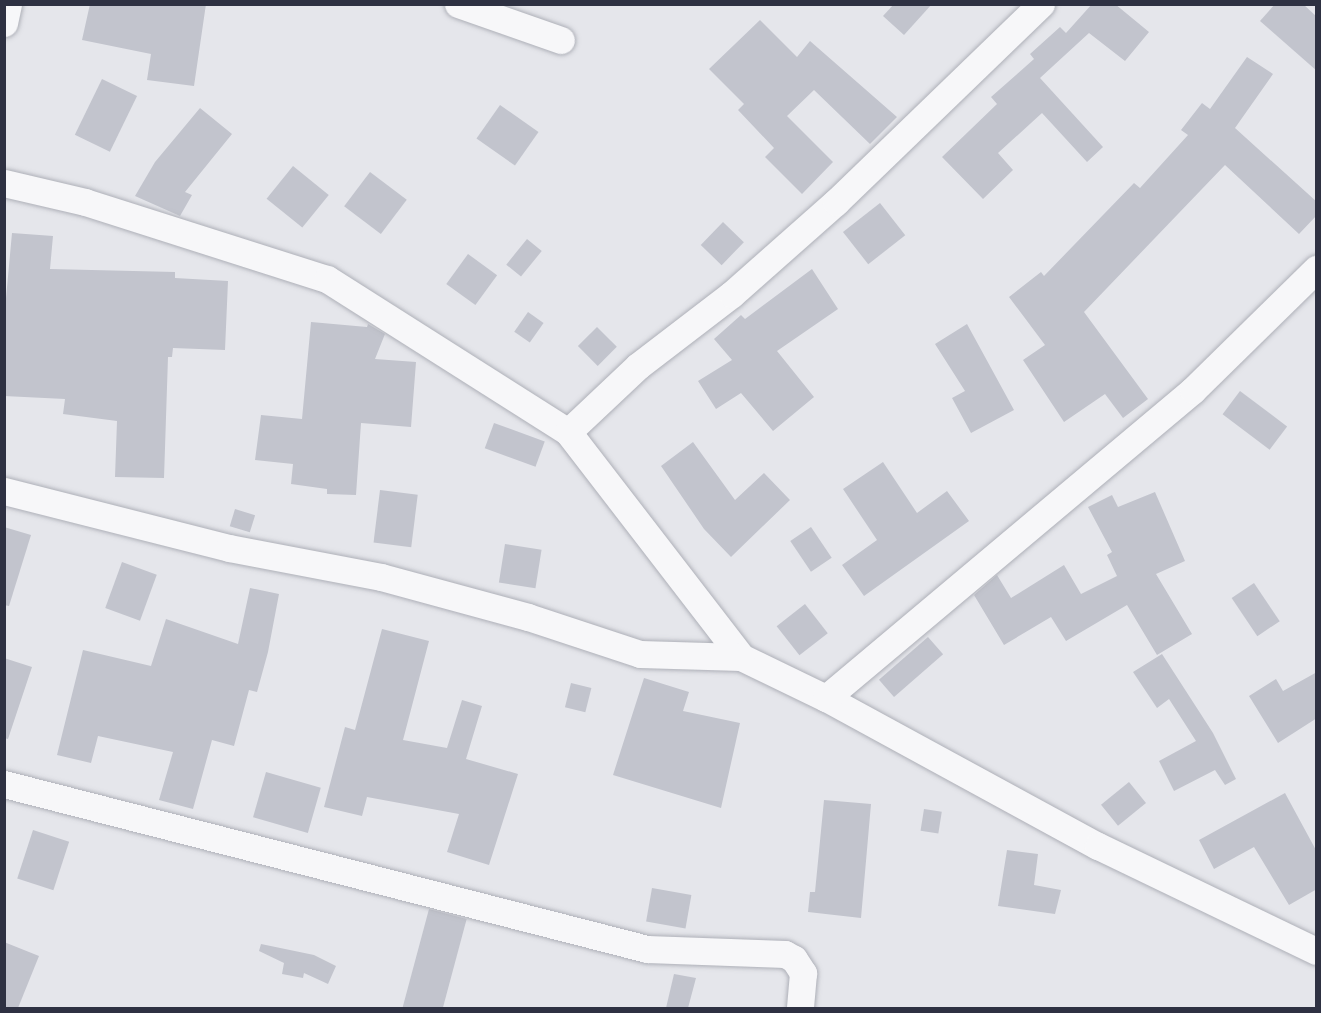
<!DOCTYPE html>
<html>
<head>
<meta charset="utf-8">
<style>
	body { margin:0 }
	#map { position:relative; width:1321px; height:1013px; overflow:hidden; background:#e5e6eb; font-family:"Golos Text",sans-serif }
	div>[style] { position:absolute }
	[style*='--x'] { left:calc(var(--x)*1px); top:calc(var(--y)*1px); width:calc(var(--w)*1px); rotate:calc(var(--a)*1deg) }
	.building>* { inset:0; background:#c2c4cd; transform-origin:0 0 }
	.roads { filter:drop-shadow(0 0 2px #aeb0b8) drop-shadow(0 0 2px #aeb0b8) }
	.minor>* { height:27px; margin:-13.5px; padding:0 13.5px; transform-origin:13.5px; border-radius:13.5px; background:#f7f7f9 }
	span { translate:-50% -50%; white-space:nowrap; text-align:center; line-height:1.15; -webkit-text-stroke:4.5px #f4f5f8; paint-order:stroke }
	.frame { position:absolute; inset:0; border:6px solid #2e3142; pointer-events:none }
</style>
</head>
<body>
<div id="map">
	<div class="building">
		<i style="clip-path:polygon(90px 4px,206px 4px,194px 86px,147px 80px,151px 54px,82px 40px)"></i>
		<i style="clip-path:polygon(894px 4px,932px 4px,904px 35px,883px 16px)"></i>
		<i style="clip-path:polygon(1092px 4px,1115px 4px,1149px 32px,1125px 61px,1089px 33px,1040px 78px,1103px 147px,1087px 162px,1042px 113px,998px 153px,1013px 170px,983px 199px,942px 157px,997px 104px,991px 97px,1034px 59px,1030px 54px,1060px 27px,1066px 33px)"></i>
		<i style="clip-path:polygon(1275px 4px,1303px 4px,1317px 17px,1317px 71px,1260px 21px)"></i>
		<i style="clip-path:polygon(760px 20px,797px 57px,810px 41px,897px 117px,870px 144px,814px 90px,787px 116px,833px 162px,802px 194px,765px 157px,774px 148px,738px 110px,744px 104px,709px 69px)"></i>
		<i style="clip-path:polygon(1247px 57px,1273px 74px,1235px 128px,1317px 202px,1317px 215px,1299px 234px,1225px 165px,1084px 312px,1148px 399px,1123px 418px,1105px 394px,1064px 422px,1023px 360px,1045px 345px,1009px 297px,1041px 272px,1044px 276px,1134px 183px,1140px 188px,1188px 135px,1181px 130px,1202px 103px,1210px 109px)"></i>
		<i style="left:102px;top:79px;width:39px;height:62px;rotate:26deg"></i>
		<i style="left:500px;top:105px;width:47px;height:41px;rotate:35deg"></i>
		<i style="clip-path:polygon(200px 108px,232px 134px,185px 192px,192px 195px,180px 216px,135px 196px,155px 162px)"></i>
		<i style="left:293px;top:166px;width:46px;height:42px;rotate:39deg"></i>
		<i style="left:370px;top:172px;width:46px;height:43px;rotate:37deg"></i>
		<i style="left:880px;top:203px;width:41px;height:47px;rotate:52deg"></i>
		<i style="left:723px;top:222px;width:29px;height:32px;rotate:44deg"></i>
		<i style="clip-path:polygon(12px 233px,53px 236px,50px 269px,175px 272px,175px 278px,228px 281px,225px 350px,173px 348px,172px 357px,168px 357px,164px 478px,115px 477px,117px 421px,63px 414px,65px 399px,4px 396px,4px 320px)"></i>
		<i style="left:527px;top:239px;width:19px;height:33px;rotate:39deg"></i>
		<i style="left:468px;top:254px;width:36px;height:37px;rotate:36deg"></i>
		<i style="clip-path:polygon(812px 269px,838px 309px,777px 351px,814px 397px,773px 431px,741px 393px,716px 409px,698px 381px,732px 360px,714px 339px,741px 315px,745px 319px)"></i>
		<i style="left:528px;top:312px;width:19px;height:24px;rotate:35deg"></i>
		<i style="clip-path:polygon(311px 322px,367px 327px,368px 324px,385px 334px,375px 359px,416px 362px,411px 427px,361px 423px,356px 495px,327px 494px,327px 489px,291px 484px,293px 464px,255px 460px,261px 415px,302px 419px)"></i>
		<i style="clip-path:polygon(967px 324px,1014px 410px,971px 433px,952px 398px,965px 391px,935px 344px)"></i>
		<i style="left:597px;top:327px;width:28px;height:27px;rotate:45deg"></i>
		<i style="left:1240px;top:391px;width:59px;height:29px;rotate:37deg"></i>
		<i style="left:494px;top:423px;width:54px;height:27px;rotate:20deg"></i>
		<i style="clip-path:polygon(693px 442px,735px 500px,764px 473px,790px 500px,731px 557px,704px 529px,661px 466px)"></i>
		<i style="clip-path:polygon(883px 462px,917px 513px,947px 491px,969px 521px,864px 596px,842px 565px,877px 540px,843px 489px)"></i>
		<i style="left:380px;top:490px;width:38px;height:53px;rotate:7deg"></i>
		<i style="clip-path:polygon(1155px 492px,1185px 561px,1156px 574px,1192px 634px,1157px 655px,1127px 605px,1066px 641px,1051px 617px,1004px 645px,974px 595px,997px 575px,1011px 598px,1064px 565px,1081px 594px,1117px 576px,1107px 555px,1112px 552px,1088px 507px,1112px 495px,1118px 507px)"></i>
		<i style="left:235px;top:509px;width:21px;height:18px;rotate:17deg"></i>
		<i style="clip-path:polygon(4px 527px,31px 535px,9px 606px,4px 605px)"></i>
		<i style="left:811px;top:527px;width:37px;height:25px;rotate:56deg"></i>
		<i style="left:505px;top:544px;width:37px;height:39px;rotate:9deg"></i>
		<i style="left:122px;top:562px;width:37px;height:49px;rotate:20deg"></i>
		<i style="left:1254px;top:583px;width:46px;height:27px;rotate:56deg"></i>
		<i style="clip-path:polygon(250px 588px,279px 594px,268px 652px,257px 692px,249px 690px,234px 746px,212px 740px,193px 809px,159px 800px,173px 752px,98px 736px,91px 763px,57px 755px,83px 650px,151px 666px,166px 619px,238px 644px)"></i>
		<i style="left:805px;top:604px;width:37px;height:36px;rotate:52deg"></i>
		<i style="clip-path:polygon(382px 629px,429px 641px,403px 740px,447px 748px,462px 700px,482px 706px,466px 759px,518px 774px,489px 865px,447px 852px,459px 814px,367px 797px,362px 816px,324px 807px,345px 727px,355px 730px)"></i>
		<i style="left:928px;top:637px;width:23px;height:65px;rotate:49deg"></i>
		<i style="clip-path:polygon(1162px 654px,1213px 733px,1236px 779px,1225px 785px,1215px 770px,1174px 791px,1159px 761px,1196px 741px,1169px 699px,1157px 708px,1133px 672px)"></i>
		<i style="clip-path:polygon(4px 658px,32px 667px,8px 739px,4px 738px)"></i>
		<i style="clip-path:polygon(1317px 672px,1317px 718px,1278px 743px,1249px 696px,1276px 679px,1283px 691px)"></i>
		<i style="clip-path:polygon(644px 678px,689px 692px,683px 711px,740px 723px,721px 808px,613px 775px)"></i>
		<i style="left:571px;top:683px;width:21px;height:25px;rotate:14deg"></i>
		<i style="left:266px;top:772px;width:57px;height:47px;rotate:16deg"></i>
		<i style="left:1129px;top:782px;width:27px;height:36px;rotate:51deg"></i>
		<i style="clip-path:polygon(1285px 793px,1317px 852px,1317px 889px,1289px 905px,1254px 847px,1214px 869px,1199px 840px)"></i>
		<i style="clip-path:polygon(824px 800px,871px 804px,861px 918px,808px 912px,810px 892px,815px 892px)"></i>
		<i style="left:924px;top:809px;width:18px;height:22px;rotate:9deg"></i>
		<i style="left:33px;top:830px;width:38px;height:51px;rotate:18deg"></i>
		<i style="clip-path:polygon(1007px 850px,1038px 854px,1034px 885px,1061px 890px,1055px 914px,998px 906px)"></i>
		<i style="left:652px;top:888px;width:40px;height:34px;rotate:10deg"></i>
		<i style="left:429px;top:909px;width:39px;height:102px;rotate:15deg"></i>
		<i style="clip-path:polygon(4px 942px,39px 956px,18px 1008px,4px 1008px)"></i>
		<i style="clip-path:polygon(261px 944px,314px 955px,336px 966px,328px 984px,304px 973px,303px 978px,282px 974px,284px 963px,259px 951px)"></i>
		<i style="clip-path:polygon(674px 974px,696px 978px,688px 1008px,666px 1008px)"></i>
	</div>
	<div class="roads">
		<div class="minor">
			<i style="--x:458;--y:4;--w:109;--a:19.3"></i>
			<i style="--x:4;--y:23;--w:19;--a:-78"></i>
			<i style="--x:4;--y:183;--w:83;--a:13.2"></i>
			<i style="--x:85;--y:202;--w:254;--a:17.7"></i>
			<i style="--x:327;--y:279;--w:285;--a:32.4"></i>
			<i style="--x:568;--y:432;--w:284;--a:52.4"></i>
			<i style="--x:741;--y:657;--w:94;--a:25.8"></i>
			<i style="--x:826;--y:698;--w:310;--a:28.6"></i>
			<i style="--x:1098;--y:846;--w:242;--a:25.7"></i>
			<i style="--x:568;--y:432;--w:96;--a:-43.3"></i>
			<i style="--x:638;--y:366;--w:118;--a:-37.5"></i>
			<i style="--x:732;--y:294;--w:139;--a:-41.5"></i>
			<i style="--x:836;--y:202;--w:285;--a:-44"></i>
			<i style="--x:4;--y:491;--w:232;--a:14.2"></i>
			<i style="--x:229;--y:548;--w:155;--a:10.8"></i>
			<i style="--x:381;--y:577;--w:152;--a:15.2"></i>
			<i style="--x:528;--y:617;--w:118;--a:18.3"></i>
			<i style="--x:640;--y:654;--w:101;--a:1.7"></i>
			<i style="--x:826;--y:698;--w:479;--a:-40"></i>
			<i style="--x:1193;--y:390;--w:173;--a:-44.5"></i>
			<i style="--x:4;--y:784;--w:664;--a:14.39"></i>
			<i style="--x:647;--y:949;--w:138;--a:2.1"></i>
			<i style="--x:785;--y:954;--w:10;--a:29"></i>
			<i style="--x:794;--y:959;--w:17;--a:57"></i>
			<i style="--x:803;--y:973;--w:35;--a:95"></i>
		</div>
	</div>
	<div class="frame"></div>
</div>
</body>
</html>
